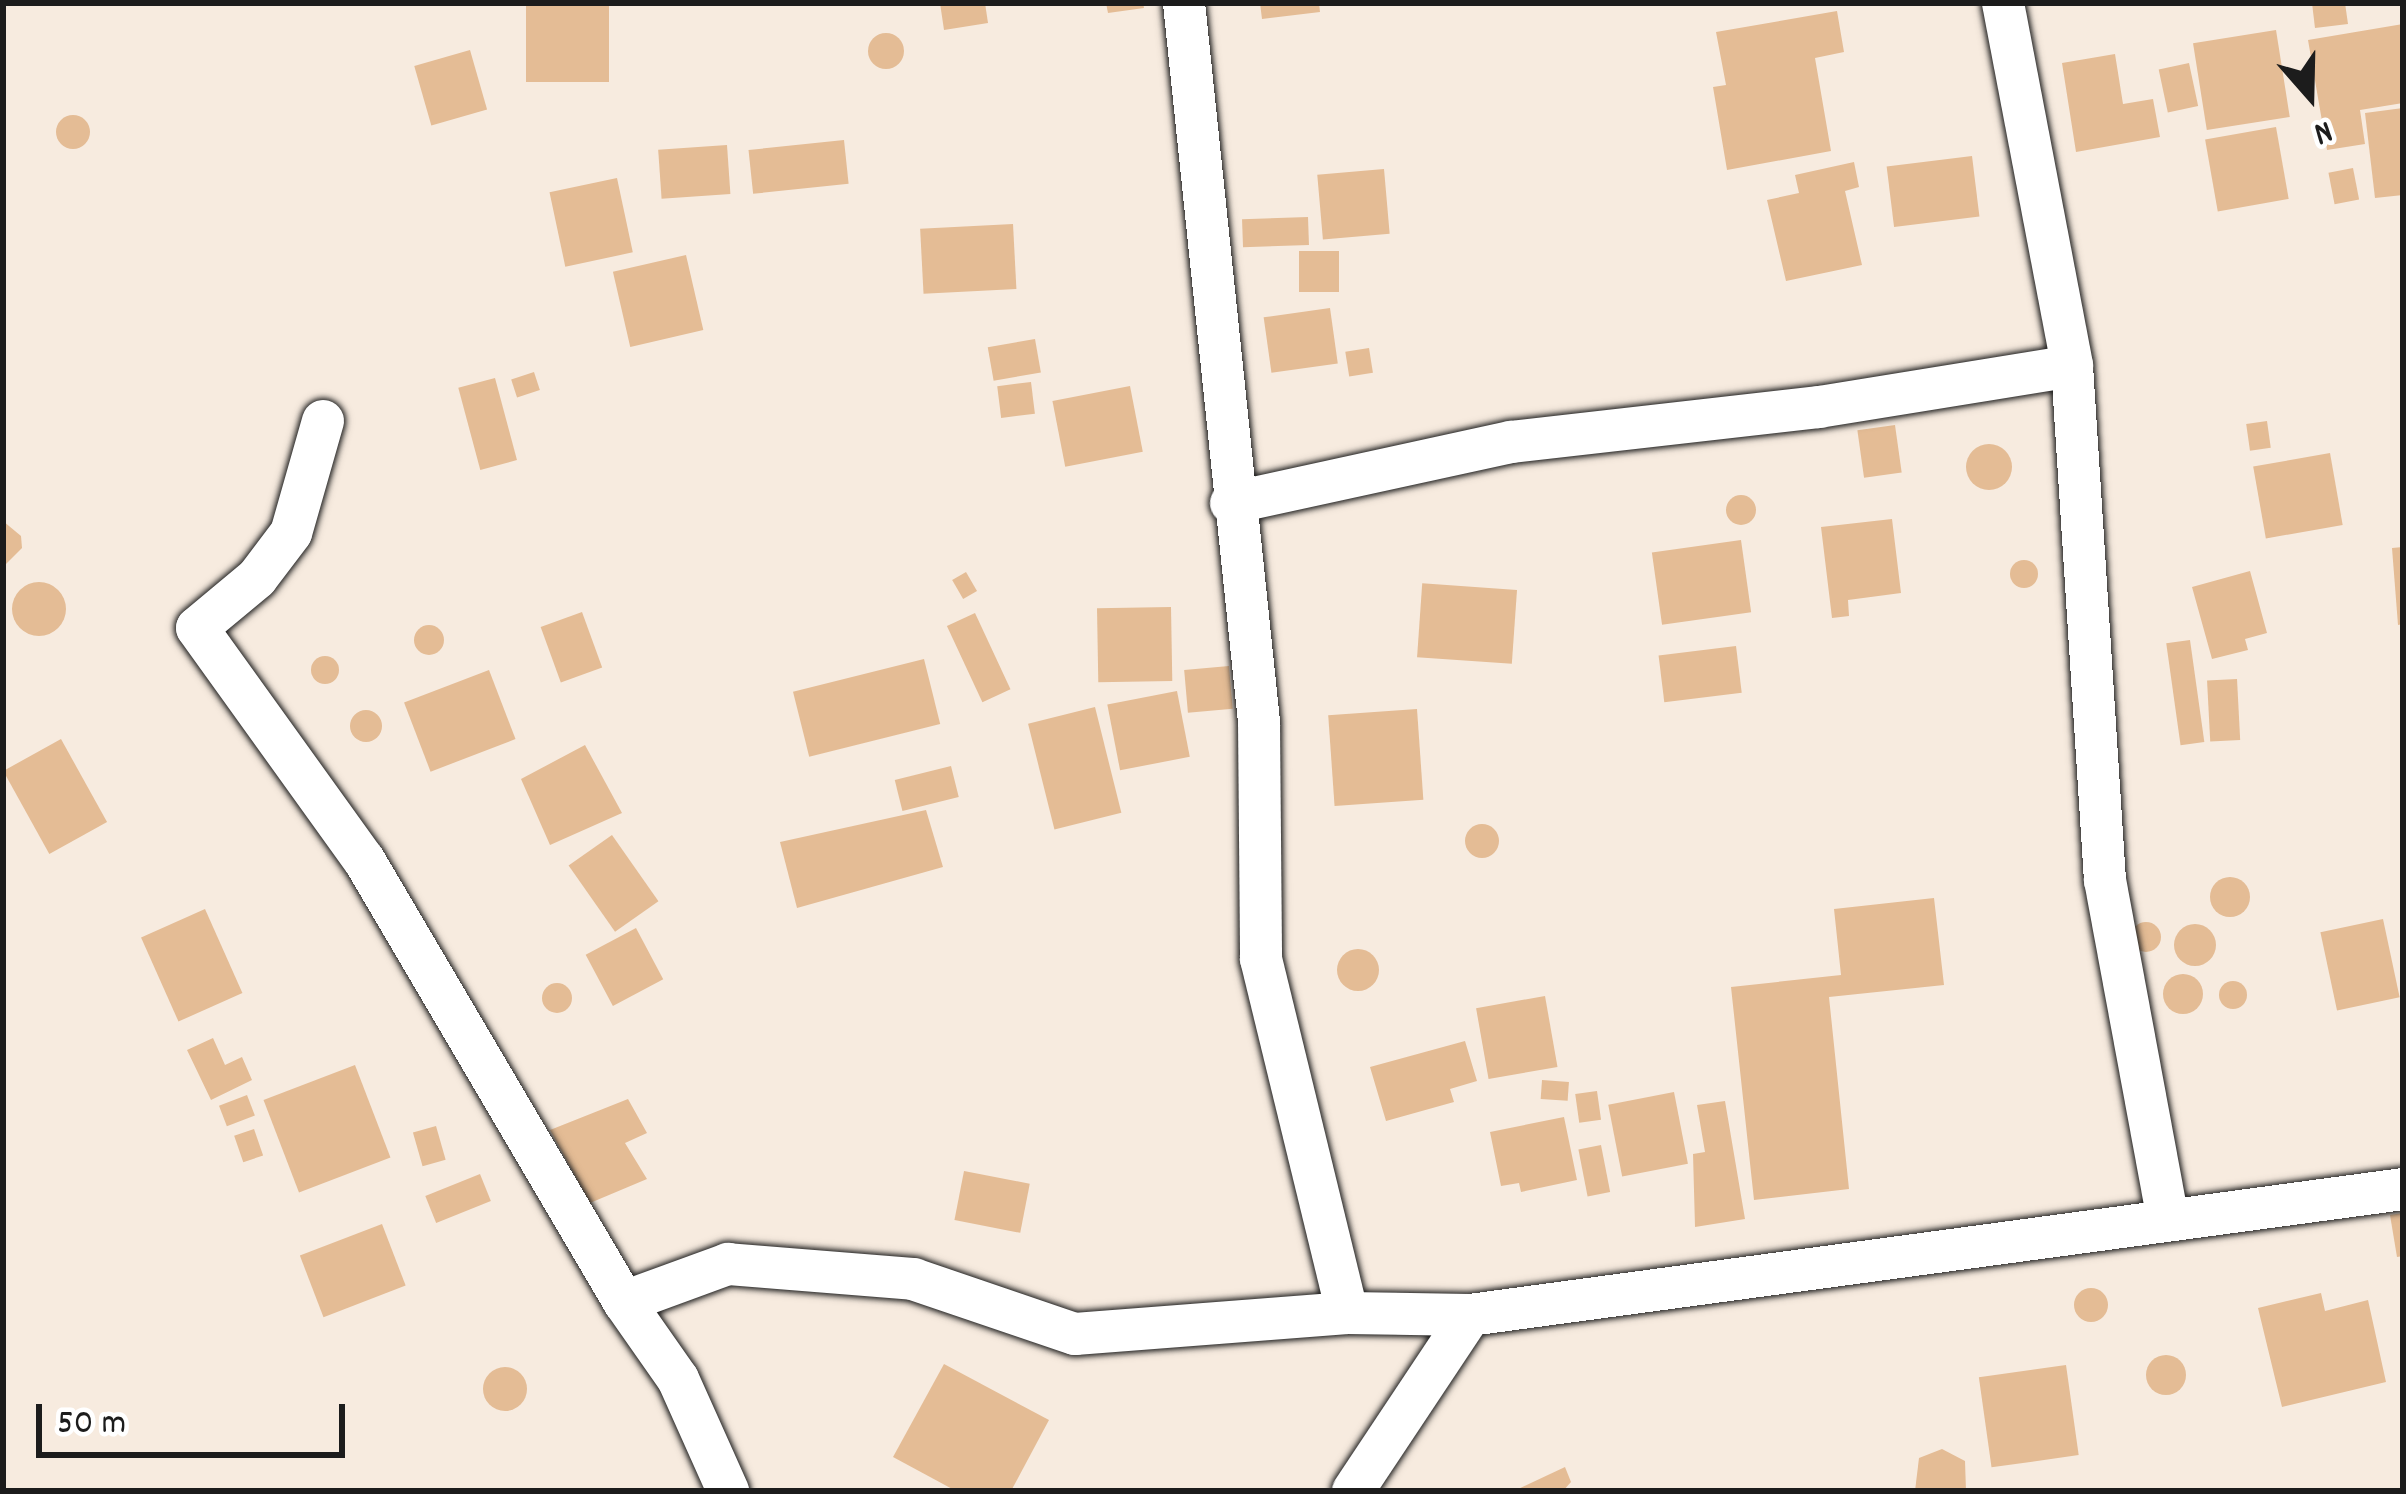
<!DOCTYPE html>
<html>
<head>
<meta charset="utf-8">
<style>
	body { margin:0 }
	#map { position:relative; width:2406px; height:1494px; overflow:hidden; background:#f7ebdf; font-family:Dekko,sans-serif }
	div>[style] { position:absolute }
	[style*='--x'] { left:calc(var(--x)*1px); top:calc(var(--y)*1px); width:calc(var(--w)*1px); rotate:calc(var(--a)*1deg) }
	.building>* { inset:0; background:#e4bc95; transform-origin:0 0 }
	.round { border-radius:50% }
	.roads { filter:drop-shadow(0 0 3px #1c1c1c) drop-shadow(0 0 3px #1c1c1c) }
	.street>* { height:42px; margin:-21px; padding:0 21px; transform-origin:21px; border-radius:21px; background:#fff }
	span { translate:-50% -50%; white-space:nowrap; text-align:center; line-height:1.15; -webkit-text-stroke:12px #fff; paint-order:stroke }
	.frame { position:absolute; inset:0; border:6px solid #1c1c1c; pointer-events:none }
	.north { position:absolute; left:2250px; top:36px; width:120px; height:120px; -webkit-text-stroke:9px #fff; paint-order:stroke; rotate:160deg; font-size:33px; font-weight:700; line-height:48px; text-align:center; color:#1c1c1c }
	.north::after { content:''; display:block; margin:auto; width:42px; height:54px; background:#1c1c1c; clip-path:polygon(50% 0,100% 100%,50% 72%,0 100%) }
	.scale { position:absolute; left:36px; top:1404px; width:309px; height:54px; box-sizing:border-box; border:6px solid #1c1c1c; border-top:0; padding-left:15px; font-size:36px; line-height:42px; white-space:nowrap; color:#1c1c1c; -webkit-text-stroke:9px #fff; paint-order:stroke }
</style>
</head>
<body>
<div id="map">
	<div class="building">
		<i style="left:526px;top:3px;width:83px;height:79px"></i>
		<i style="clip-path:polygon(940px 3px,985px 3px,988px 23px,944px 30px)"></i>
		<i style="clip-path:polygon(1106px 3px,1143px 3px,1144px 8px,1108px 13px)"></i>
		<i style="clip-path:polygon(1260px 3px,1319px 3px,1320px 12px,1262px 19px)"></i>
		<i style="clip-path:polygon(2312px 3px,2345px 3px,2348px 24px,2315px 28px)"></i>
		<i style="clip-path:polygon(1837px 11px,1844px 52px,1815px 58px,1831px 151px,1727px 170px,1713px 87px,1726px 85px,1716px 32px)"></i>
		<i style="clip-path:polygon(2403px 24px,2403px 103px,2360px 110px,2365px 144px,2327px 150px,2308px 40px)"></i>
		<i style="left:2276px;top:30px;width:88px;height:84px;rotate:81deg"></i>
		<i class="round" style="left:868px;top:33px;width:36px;height:36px"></i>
		<i style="left:470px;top:50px;width:62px;height:58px;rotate:74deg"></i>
		<i style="clip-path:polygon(2115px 54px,2123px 104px,2153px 99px,2160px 137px,2076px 152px,2062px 63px)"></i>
		<i style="left:2189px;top:63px;width:44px;height:31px;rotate:78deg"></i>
		<i style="clip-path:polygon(2403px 108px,2403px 195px,2375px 198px,2365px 113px)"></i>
		<i class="round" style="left:56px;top:115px;width:34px;height:34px"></i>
		<i style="left:2276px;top:127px;width:73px;height:72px;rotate:80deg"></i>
		<i style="left:844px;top:140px;width:44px;height:96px;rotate:84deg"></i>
		<i style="left:727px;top:145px;width:49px;height:69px;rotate:86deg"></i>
		<i style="left:1972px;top:156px;width:61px;height:86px;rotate:83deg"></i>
		<i style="clip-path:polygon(1854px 162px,1859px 187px,1845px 191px,1862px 265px,1786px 281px,1767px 200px,1799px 193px,1795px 175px)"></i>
		<i style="left:2353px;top:168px;width:32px;height:25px;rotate:79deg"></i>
		<i style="left:1384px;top:169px;width:65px;height:67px;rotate:85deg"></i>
		<i style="left:617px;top:178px;width:76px;height:69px;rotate:78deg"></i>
		<i style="left:1308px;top:217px;width:28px;height:66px;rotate:88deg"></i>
		<i style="left:1013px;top:224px;width:65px;height:93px;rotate:87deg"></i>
		<i style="left:1339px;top:251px;width:41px;height:40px;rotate:90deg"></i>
		<i style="left:686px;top:255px;width:77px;height:75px;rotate:77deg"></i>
		<i style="left:1330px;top:308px;width:56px;height:67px;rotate:82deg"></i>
		<i style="left:1035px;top:339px;width:34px;height:48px;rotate:80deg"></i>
		<i style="left:1369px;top:348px;width:25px;height:24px;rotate:81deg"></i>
		<i style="left:534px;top:372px;width:19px;height:24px;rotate:72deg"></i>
		<i style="left:495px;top:378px;width:85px;height:38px;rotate:75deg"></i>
		<i style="left:1031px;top:382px;width:32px;height:34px;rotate:83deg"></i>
		<i style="left:1130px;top:386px;width:67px;height:79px;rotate:79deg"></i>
		<i style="left:2267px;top:421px;width:27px;height:21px;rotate:82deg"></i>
		<i style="left:1895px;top:425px;width:48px;height:38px;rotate:82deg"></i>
		<i class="round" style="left:1966px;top:444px;width:46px;height:46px"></i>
		<i style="left:2330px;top:453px;width:73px;height:78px;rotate:80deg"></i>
		<i class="round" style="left:1726px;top:495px;width:30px;height:30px"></i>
		<i style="clip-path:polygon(1892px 519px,1901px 593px,1848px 600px,1849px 616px,1832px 618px,1821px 527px)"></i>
		<i style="clip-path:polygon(3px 521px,21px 536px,22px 548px,3px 567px)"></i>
		<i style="left:1741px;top:540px;width:73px;height:90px;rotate:82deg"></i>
		<i style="clip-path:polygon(2403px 547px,2403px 624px,2398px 625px,2392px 548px)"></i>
		<i class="round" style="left:2010px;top:560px;width:28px;height:28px"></i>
		<i style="clip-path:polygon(2250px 571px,2267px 633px,2245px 639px,2248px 650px,2212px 659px,2192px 587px)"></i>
		<i style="left:966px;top:572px;width:22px;height:16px;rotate:60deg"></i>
		<i class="round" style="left:12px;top:582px;width:54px;height:54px"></i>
		<i style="left:1517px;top:590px;width:74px;height:95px;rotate:94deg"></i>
		<i style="left:1171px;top:607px;width:74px;height:74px;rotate:89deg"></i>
		<i style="left:582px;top:612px;width:59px;height:44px;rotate:70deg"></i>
		<i style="left:975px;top:613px;width:84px;height:31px;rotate:65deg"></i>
		<i class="round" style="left:414px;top:625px;width:30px;height:30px"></i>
		<i style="left:2190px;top:640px;width:103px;height:24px;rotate:82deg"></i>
		<i style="left:1736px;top:646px;width:47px;height:78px;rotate:83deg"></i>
		<i class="round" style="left:311px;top:656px;width:28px;height:28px"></i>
		<i style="left:924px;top:659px;width:67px;height:135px;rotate:76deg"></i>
		<i style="left:1229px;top:666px;width:43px;height:45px;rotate:85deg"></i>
		<i style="left:489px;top:670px;width:74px;height:91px;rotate:69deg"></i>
		<i style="left:2237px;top:679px;width:61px;height:30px;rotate:87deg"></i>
		<i style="left:1177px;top:691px;width:67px;height:71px;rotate:79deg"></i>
		<i style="left:1095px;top:707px;width:109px;height:69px;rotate:76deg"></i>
		<i style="left:1417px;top:709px;width:91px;height:89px;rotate:86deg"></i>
		<i class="round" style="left:350px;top:710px;width:32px;height:32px"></i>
		<i style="left:61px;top:739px;width:95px;height:66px;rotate:61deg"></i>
		<i style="clip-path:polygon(585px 745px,622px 813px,550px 845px,521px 779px)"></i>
		<i style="left:951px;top:766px;width:32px;height:58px;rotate:76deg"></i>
		<i style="clip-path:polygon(926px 810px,943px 867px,797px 908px,780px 842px)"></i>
		<i class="round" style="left:1465px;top:824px;width:34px;height:34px"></i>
		<i style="left:612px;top:835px;width:81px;height:53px;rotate:55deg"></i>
		<i class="round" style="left:2210px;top:877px;width:40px;height:40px"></i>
		<i style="clip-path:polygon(1934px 898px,1944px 985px,1829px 997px,1849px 1189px,1754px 1200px,1731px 987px,1841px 975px,1834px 909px)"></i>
		<i style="left:205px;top:909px;width:92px;height:70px;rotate:66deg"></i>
		<i style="left:2383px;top:919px;width:80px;height:64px;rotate:78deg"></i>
		<i class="round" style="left:2131px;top:922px;width:30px;height:30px"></i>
		<i class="round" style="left:2174px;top:924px;width:42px;height:42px"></i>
		<i style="left:636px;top:928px;width:58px;height:57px;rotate:62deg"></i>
		<i class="round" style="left:1337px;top:949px;width:42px;height:42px"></i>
		<i class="round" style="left:2163px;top:974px;width:40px;height:40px"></i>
		<i class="round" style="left:2219px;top:981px;width:28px;height:28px"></i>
		<i class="round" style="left:542px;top:983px;width:30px;height:30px"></i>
		<i style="left:1545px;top:996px;width:72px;height:70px;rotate:80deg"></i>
		<i style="clip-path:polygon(213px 1038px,225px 1065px,242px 1057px,252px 1080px,211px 1100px,187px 1050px)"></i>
		<i style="clip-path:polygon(1465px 1041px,1477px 1081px,1450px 1089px,1454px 1102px,1386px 1121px,1370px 1067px)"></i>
		<i style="left:355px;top:1065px;width:99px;height:98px;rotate:69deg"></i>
		<i style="left:1542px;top:1080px;width:27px;height:19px;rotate:4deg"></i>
		<i style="left:1597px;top:1091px;width:29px;height:22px;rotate:82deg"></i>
		<i style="left:1674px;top:1092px;width:73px;height:67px;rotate:79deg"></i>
		<i style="left:247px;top:1095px;width:22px;height:30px;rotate:69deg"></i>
		<i style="clip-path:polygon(628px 1099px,647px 1133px,625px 1143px,647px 1179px,590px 1203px,550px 1130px)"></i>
		<i style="clip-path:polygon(1725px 1101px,1745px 1219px,1695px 1227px,1693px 1154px,1705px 1152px,1697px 1105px)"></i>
		<i style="clip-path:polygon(1564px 1117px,1577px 1180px,1521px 1192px,1519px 1183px,1501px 1186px,1490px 1132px)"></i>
		<i style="left:436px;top:1126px;width:35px;height:24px;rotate:74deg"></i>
		<i style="left:254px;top:1129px;width:28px;height:21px;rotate:71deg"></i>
		<i style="left:1601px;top:1145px;width:48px;height:23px;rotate:79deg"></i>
		<i style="left:964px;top:1171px;width:67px;height:50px;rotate:11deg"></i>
		<i style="left:480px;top:1174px;width:29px;height:59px;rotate:68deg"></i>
		<i style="clip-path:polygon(2403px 1213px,2403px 1256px,2397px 1257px,2390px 1215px)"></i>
		<i style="left:382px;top:1224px;width:66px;height:88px;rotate:69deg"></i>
		<i class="round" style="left:2074px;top:1288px;width:34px;height:34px"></i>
		<i style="clip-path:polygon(2321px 1293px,2325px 1311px,2368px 1300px,2386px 1382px,2282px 1407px,2258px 1308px)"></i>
		<i class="round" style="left:2146px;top:1355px;width:40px;height:40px"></i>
		<i style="clip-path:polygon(944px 1364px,1049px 1420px,1011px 1491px,956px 1491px,893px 1457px)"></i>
		<i style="left:2066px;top:1365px;width:91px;height:88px;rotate:82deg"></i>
		<i class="round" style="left:483px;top:1367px;width:44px;height:44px"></i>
		<i style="clip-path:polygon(1942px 1449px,1965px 1461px,1966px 1491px,1915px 1491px,1919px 1458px)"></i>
		<i style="clip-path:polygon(1565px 1467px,1571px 1482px,1563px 1491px,1514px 1491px)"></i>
	</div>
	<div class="roads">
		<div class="street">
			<i style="--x:1184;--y:3;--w:723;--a:84.04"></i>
			<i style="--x:1259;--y:722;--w:237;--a:89.5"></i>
			<i style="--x:1261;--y:959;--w:364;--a:76.3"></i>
			<i style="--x:2003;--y:3;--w:369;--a:79.2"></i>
			<i style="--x:2072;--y:366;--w:515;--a:86.33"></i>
			<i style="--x:2105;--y:880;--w:341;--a:79.5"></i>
			<i style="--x:323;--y:421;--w:116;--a:105.9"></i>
			<i style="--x:291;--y:533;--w:56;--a:127.1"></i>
			<i style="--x:257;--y:578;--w:78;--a:140.2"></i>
			<i style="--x:197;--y:628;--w:286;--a:54.3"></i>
			<i style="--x:364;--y:860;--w:513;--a:59.53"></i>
			<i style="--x:624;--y:1302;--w:94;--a:55"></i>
			<i style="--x:678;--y:1379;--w:123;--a:65.9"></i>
			<i style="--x:1231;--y:503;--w:287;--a:-12.3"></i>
			<i style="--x:1511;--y:442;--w:310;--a:-6.5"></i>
			<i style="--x:1819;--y:407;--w:256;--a:-9.2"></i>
			<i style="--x:624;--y:1302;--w:111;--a:-20.1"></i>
			<i style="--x:728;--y:1264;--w:186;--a:4.6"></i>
			<i style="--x:913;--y:1279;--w:171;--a:18.8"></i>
			<i style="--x:1075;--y:1334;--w:273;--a:-4.4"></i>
			<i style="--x:1347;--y:1313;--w:123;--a:0.9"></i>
			<i style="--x:1353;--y:1491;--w:211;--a:-56.4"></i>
			<i style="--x:1470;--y:1315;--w:941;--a:-7.69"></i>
		</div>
	</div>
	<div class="frame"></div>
	<div class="north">N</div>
	<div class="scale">50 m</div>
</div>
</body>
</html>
